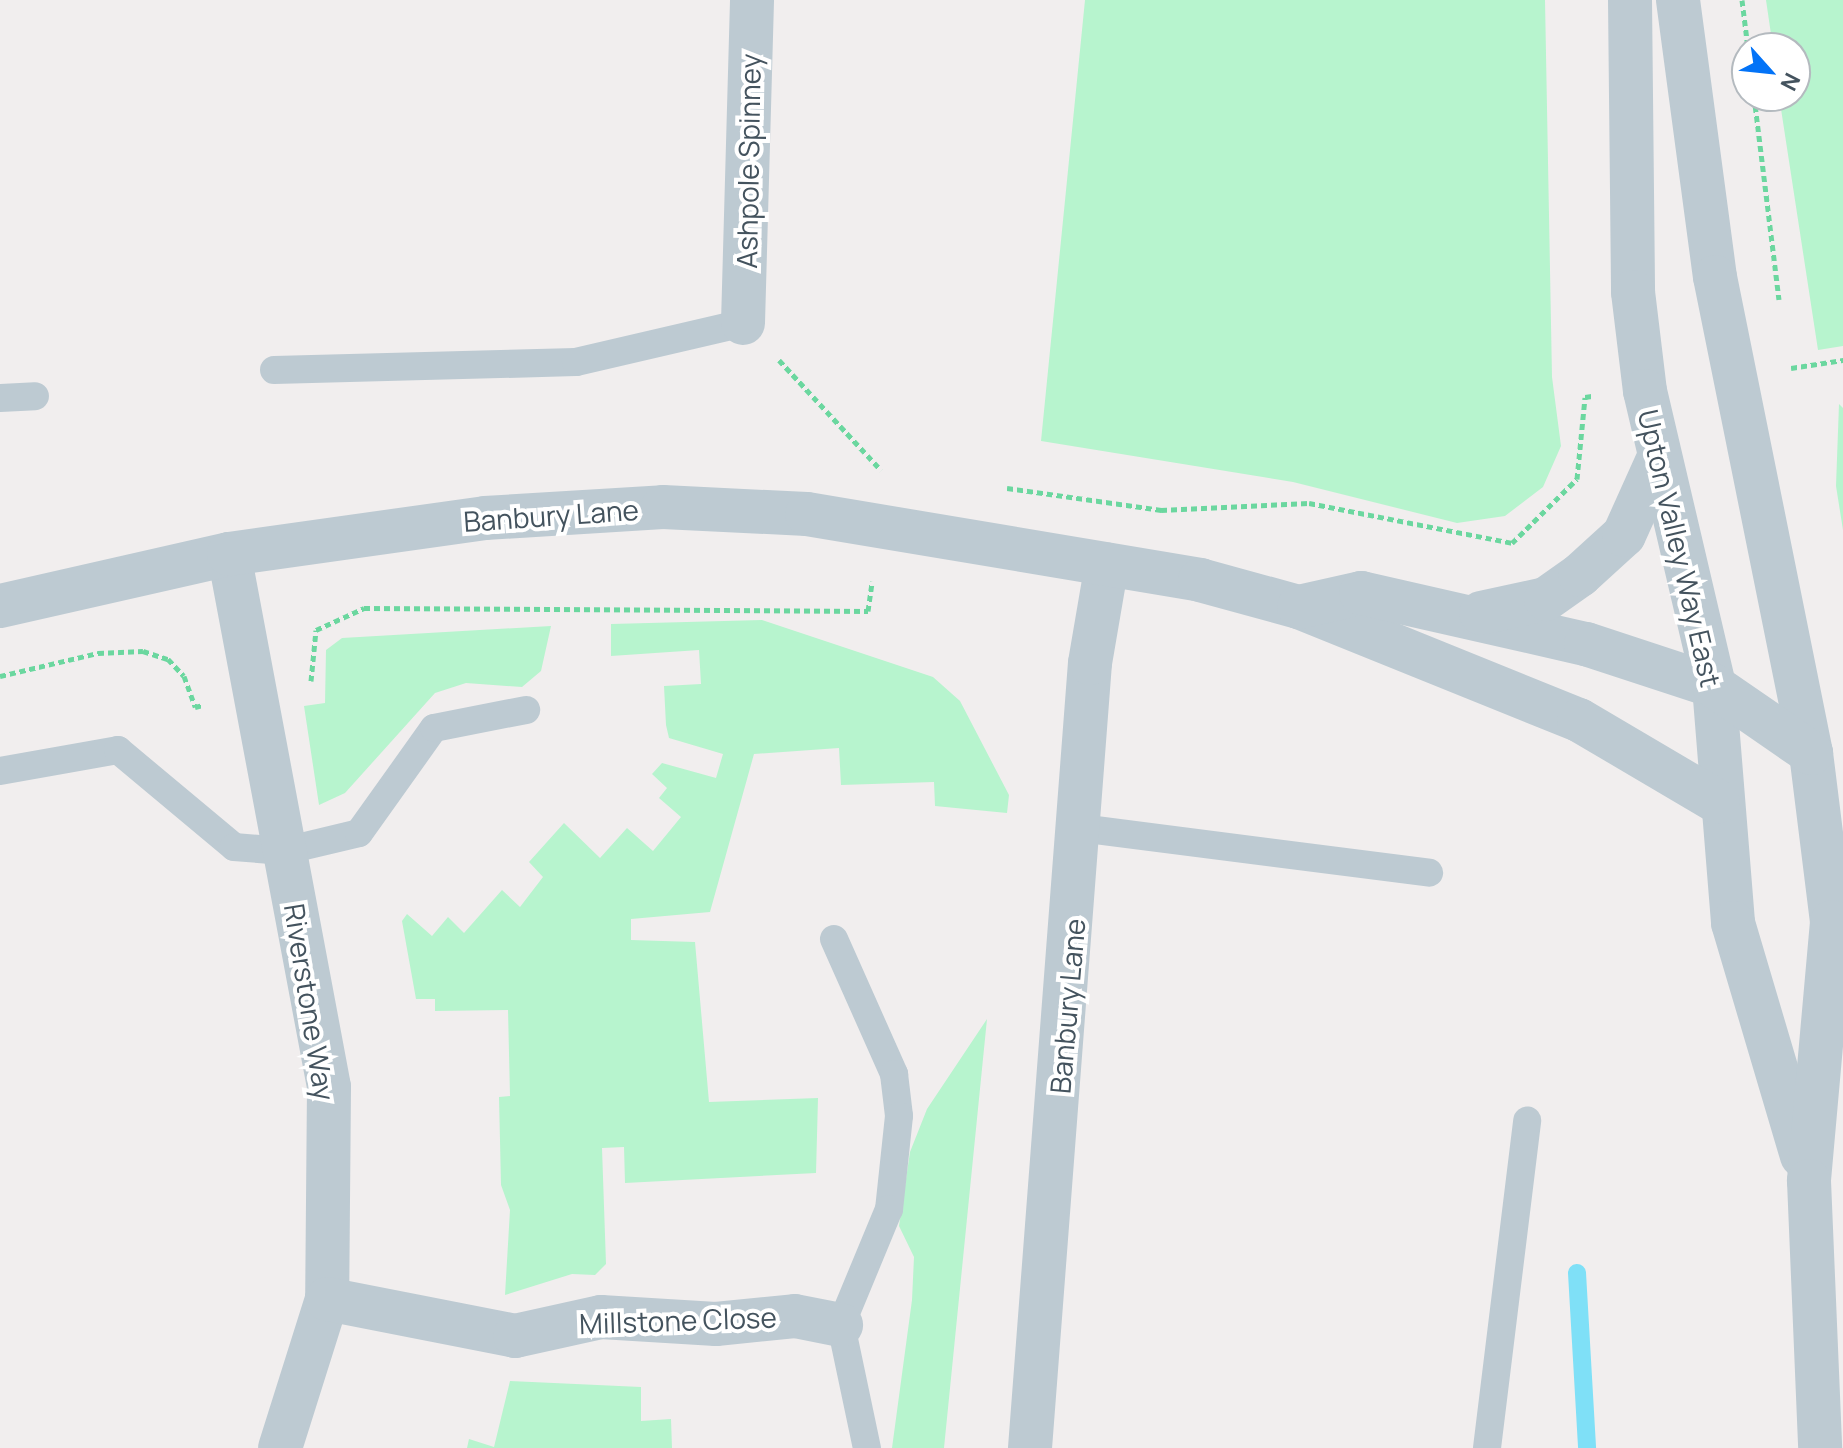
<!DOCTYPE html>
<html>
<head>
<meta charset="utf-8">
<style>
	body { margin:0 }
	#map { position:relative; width:1843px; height:1448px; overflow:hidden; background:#f1eeee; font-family:Manrope,sans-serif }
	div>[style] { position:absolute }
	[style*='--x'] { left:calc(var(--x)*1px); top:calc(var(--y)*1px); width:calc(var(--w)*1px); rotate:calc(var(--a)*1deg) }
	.green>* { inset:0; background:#b7f4ce }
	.stream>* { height:18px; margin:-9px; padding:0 9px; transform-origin:9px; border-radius:9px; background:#7fe0f7 }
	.path>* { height:5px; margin-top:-2.5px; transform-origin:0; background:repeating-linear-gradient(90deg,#6bd79f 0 6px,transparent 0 10px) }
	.service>* { height:28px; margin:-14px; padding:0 14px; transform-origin:14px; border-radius:14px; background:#bdcad2 }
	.minor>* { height:44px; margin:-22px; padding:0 22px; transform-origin:22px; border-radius:22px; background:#bdcad2 }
	.tertiary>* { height:44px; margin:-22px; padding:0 22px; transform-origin:22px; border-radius:22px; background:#bdcad2 }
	span { translate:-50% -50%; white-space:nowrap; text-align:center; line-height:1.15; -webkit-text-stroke:8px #fff; paint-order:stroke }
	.street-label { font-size:28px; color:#44535e }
	.north { position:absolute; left:1731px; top:32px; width:80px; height:80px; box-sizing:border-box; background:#fff; border:2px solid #b4babf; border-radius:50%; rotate:117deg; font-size:22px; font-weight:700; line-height:32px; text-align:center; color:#44535e }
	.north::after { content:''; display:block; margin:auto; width:28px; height:36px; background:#0373f7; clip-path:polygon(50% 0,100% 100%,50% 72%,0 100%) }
</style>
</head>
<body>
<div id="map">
	<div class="green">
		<i style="clip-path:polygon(1085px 0,1545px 0,1552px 377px,1561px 446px,1543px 487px,1505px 516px,1457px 523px,1293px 482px,1041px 441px)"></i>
		<i style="clip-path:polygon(1766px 0,1843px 0,1843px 346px,1818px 350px,1779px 96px,1795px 96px,1795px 48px,1773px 48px)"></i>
		<i style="clip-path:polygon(1839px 404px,1843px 408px,1843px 530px,1836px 486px)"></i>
		<i style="clip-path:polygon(762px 620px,933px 677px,960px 701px,1009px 795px,1007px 813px,935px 806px,934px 782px,841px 785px,839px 748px,754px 754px,710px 912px,631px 919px,631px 940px,695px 942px,709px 1102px,818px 1098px,816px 1173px,625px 1183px,624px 1147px,602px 1148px,606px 1264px,595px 1275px,572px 1274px,505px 1295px,510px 1210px,501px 1185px,499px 1097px,510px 1096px,508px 1010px,435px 1011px,435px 999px,416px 999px,402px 921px,407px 914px,432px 936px,448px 917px,464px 933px,502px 890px,520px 907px,543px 877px,529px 862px,564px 823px,600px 858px,627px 828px,653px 851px,681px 817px,659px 798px,667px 788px,652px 774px,662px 763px,716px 778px,723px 754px,669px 738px,666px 725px,664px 686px,701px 684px,699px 650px,611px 656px,611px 624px)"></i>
		<i style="clip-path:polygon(551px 626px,541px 671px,522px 687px,466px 683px,435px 693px,345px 793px,319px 805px,304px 706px,325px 703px,326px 650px,342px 638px)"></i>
		<i style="clip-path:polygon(987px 1019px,944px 1448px,892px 1448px,912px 1300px,914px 1257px,899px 1226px,910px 1152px,927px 1109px)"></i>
		<i style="clip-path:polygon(510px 1381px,641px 1387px,641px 1421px,671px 1419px,672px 1448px,467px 1448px,469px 1439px,494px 1447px)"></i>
	</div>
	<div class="stream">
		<i style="--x:1577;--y:1273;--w:175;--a:86.7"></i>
	</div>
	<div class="path">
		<i style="--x:1742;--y:0;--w:48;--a:82.9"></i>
		<i style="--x:1754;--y:96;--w:205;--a:83"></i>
		<i style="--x:779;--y:360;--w:150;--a:47.2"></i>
		<i style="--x:1791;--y:368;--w:53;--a:-8.7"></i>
		<i style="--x:1007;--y:488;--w:156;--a:8.1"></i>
		<i style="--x:1161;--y:510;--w:148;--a:-2.7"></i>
		<i style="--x:1309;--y:503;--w:207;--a:11.1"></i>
		<i style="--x:1512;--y:543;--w:91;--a:-44.6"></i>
		<i style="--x:1577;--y:479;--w:82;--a:-84.4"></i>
		<i style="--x:1585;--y:397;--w:7;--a:-8"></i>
		<i style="--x:0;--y:676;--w:101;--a:-13.2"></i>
		<i style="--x:98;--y:653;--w:45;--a:-2.5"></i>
		<i style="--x:143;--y:651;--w:26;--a:18"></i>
		<i style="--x:168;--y:659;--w:23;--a:47"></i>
		<i style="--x:184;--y:676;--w:33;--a:70"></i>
		<i style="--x:195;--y:707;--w:8;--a:-14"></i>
		<i style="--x:311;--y:681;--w:51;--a:-84.4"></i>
		<i style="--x:316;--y:630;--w:53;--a:-24.6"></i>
		<i style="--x:364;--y:608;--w:504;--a:0.34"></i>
		<i style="--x:868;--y:611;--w:30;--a:-82"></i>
	</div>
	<div class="service">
		<i style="--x:274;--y:370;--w:302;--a:-1.5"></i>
		<i style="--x:576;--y:362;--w:171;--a:-13.1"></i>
		<i style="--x:0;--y:398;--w:35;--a:-3"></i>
		<i style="--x:0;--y:771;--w:120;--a:-10.1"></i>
		<i style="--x:118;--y:750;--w:151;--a:39.9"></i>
		<i style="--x:234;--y:847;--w:50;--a:4.6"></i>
		<i style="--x:284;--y:851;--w:77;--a:-13.5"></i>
		<i style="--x:359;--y:833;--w:129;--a:-54.5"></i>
		<i style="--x:434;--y:728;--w:94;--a:-11.1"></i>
		<i style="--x:1080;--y:828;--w:352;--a:7.3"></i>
		<i style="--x:834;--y:939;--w:148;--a:66"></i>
		<i style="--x:894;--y:1074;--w:42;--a:83.2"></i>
		<i style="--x:899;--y:1116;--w:94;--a:96.1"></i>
		<i style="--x:889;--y:1209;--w:126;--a:112.5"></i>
		<i style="--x:841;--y:1325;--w:126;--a:78.1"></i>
		<i style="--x:1487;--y:1448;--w:330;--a:-83"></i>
	</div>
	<div class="minor">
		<i style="--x:743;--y:323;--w:323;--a:-88.4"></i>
		<i style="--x:229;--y:554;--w:542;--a:79.37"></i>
		<i style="--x:329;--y:1087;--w:212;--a:90.5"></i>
		<i style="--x:327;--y:1299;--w:156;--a:107.5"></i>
		<i style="--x:327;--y:1299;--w:192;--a:11.1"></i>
		<i style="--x:515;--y:1336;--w:88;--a:-12.5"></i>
		<i style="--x:601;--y:1317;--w:115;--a:3.5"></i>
		<i style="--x:716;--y:1324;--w:79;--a:-5.8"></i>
		<i style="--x:795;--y:1316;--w:47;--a:11.1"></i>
		<i style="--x:1030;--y:1448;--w:787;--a:-85.63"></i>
		<i style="--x:1090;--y:663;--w:100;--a:-80.3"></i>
	</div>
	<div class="tertiary">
		<i style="--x:1630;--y:0;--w:292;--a:89.4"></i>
		<i style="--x:1633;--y:292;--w:100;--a:83.1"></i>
		<i style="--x:1645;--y:391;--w:303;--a:76.8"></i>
		<i style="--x:1714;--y:686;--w:238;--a:85.4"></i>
		<i style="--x:1733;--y:923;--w:243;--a:73.5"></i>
		<i style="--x:1678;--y:0;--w:279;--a:82.4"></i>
		<i style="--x:1715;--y:277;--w:486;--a:78.6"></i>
		<i style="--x:1811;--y:753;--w:170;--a:82.9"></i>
		<i style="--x:1832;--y:922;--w:260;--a:95.1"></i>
		<i style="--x:1809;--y:1181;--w:267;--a:87.6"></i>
		<i style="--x:0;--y:606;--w:235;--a:-12.8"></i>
		<i style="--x:229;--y:554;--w:259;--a:-8"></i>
		<i style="--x:485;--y:518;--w:178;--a:-3.5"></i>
		<i style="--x:663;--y:507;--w:144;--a:2.8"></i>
		<i style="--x:807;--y:514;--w:399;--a:9.5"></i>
		<i style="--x:1200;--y:580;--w:103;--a:15.3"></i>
		<i style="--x:1299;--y:607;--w:302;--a:22"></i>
		<i style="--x:1579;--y:720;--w:161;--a:30.5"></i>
		<i style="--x:1299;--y:607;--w:64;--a:-12.7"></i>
		<i style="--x:1361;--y:593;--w:231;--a:12.8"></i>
		<i style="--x:1586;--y:644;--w:135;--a:18.2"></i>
		<i style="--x:1714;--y:686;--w:118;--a:34.6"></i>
		<i style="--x:1481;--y:613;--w:66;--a:-12.2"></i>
		<i style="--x:1546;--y:599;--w:42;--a:-35.2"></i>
		<i style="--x:1580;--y:575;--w:59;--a:-42.3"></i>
		<i style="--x:1624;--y:535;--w:85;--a:-65.8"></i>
	</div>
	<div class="street-label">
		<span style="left:748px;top:161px;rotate:-89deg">Ashpole Spinney</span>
		<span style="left:551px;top:515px;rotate:-4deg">Banbury Lane</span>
		<span style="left:1680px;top:548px;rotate:77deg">Upton Valley Way East</span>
		<span style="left:310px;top:1002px;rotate:81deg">Riverstone Way</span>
		<span style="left:1067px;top:1006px;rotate:-85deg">Banbury Lane</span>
		<span style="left:678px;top:1320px;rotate:-2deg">Millstone Close</span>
	</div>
	<div class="north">N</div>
</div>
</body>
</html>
